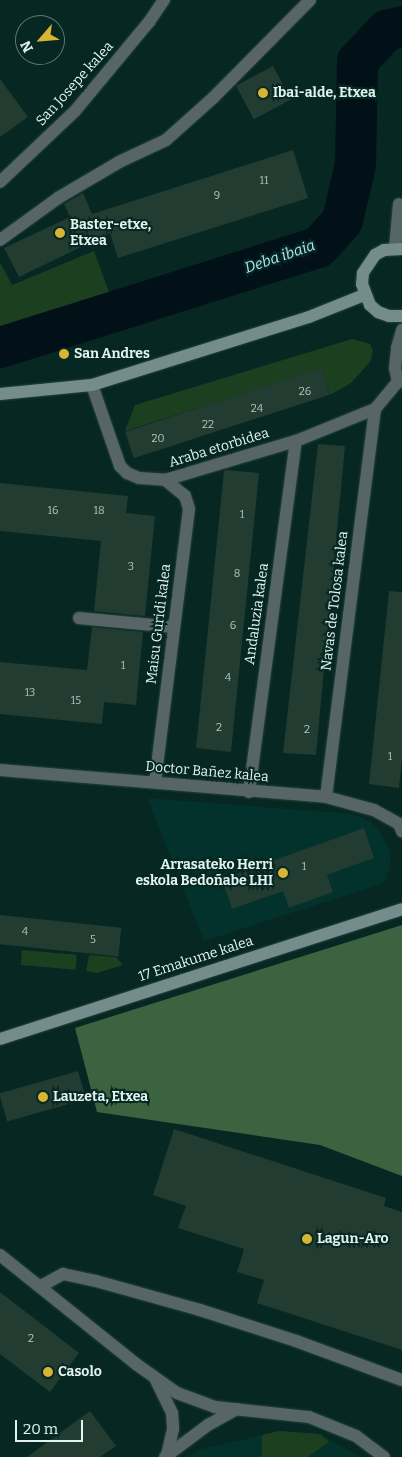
<!DOCTYPE html>
<html>
<head>
<meta charset="utf-8">
<style>
	body { margin:0 }
	#map { position:relative; width:402px; height:1457px; overflow:hidden; background:#062722; font-family:Bitter,serif }
	div>[style] { position:absolute }
	[style*='--x'] { left:calc(var(--x)*1px); top:calc(var(--y)*1px); width:calc(var(--w)*1px); rotate:calc(var(--a)*1deg) }
	.built>* { inset:0; background:#03312c }
	.green>* { inset:0; background:#1c3f20; transform-origin:0 0 }
	.forest>* { inset:0; background:#3c6340 }
	.river>* { height:41px; margin:-20.5px; padding:0 20.5px; transform-origin:20.5px; border-radius:20.5px; background:#011117 }
	.building>* { inset:0; background:#223c31; transform-origin:0 0 }
	.roads { filter:drop-shadow(0 0 1px #25443f) drop-shadow(0 0 1px #25443f) }
	.street>* { height:12px; margin:-6px; padding:0 6px; transform-origin:6px; border-radius:6px; background:#576566 }
	.secondary>* { height:12px; margin:-6px; padding:0 6px; transform-origin:6px; border-radius:6px; background:#758c8d }
	.dots>* { width:14px; height:14px; translate:-50% -50%; box-sizing:border-box; border:2px solid #062722; border-radius:50% }
	span { translate:-50% -50%; white-space:nowrap; text-align:center; line-height:1.15; -webkit-text-stroke:4px #062722; paint-order:stroke }
	.number-label { font-size:11px; color:#b1c5c0 }
	.number-label span { -webkit-text-stroke-width:0 }
	.street-label { font-size:14px; color:#e1f3ef }
	.poi-label { font-size:14px; color:#e1f3ef; font-weight:700 }
	.left { translate:0 -50%; text-align:left }
	.right { translate:-100% -50%; text-align:right }
	.water-label { font-size:15px; color:#aee5f6; font-style:italic }
	.north { position:absolute; left:15px; top:15px; width:50px; height:50px; box-sizing:border-box; background:#062722; border:1px solid #5e7974; border-radius:50%; rotate:243deg; font-size:14px; font-weight:700; line-height:20px; text-align:center; color:#e1f3ef }
	.north::after { content:''; display:block; margin:auto; width:18px; height:22px; background:#d8b434; clip-path:polygon(50% 0,100% 100%,50% 72%,0 100%) }
	.scale { position:absolute; left:15px; top:1420px; width:68px; height:22px; box-sizing:border-box; border:2px solid #e1f3ef; border-top:0; padding-left:6px; font-size:15px; line-height:18px; white-space:nowrap; color:#e1f3ef; -webkit-text-stroke:4px #062722; paint-order:stroke }
</style>
</head>
<body>
<div id="map">
	<div class="built">
		<i style="clip-path:polygon(147px 798px,354px 814px,371px 822px,381px 833px,389px 849px,391px 863px,385px 883px,204px 941px)"></i>
		<i style="clip-path:polygon(279px 1431px,320px 1434px,360px 1457px,189px 1457px,198px 1450px)"></i>
	</div>
	<div class="green">
		<i style="clip-path:polygon(94px 251px,109px 292px,0 326px,0 262px,12px 285px)"></i>
		<i style="clip-path:polygon(352px 339px,370px 344px,373px 351px,370px 362px,351px 383px,330px 395px,321px 369px,125px 431px,135px 405px)"></i>
		<i style="left:22px;top:950px;width:55px;height:15px;rotate:5deg"></i>
		<i style="clip-path:polygon(89px 955px,116px 957px,123px 965px,97px 973px,86px 971px)"></i>
		<i style="clip-path:polygon(279px 1431px,320px 1434px,329px 1442px,308px 1457px,262px 1457px,262px 1435px)"></i>
	</div>
	<div class="forest">
		<i style="clip-path:polygon(402px 925px,402px 1176px,320px 1145px,97px 1112px,75px 1028px)"></i>
	</div>
	<div class="river">
		<i style="--x:0;--y:347;--w:333;--a:-17.5"></i>
		<i style="--x:318;--y:247;--w:36;--a:-48"></i>
		<i style="--x:342;--y:220;--w:57;--a:-76.9"></i>
		<i style="--x:355;--y:164;--w:103;--a:-88.9"></i>
		<i style="--x:357;--y:61;--w:42;--a:-46.9"></i>
		<i style="--x:386;--y:30;--w:16;--a:-14"></i>
	</div>
	<div class="building">
		<i style="left:273px;top:66px;width:38px;height:42px;rotate:62deg"></i>
		<i style="clip-path:polygon(0 79px,28px 117px,0 137px)"></i>
		<i style="clip-path:polygon(293px 150px,308px 198px,118px 258px,110px 233px,19px 277px,4px 248px,70px 217px,64px 204px,83px 193px,92px 214px)"></i>
		<i style="left:321px;top:368px;width:28px;height:206px;rotate:72deg"></i>
		<i style="clip-path:polygon(318px 444px,345px 446px,316px 755px,283px 753px)"></i>
		<i style="clip-path:polygon(227px 470px,259px 473px,231px 752px,196px 748px,224px 471px)"></i>
		<i style="clip-path:polygon(0 483px,128px 496px,126px 513px,155px 516px,145px 616px,94px 611px,101px 541px,0 531px)"></i>
		<i style="clip-path:polygon(389px 591px,402px 592px,402px 759px,399px 788px,369px 784px)"></i>
		<i style="clip-path:polygon(92px 627px,143px 632px,136px 705px,104px 702px,102px 724px,0 714px,0 662px,87px 670px)"></i>
		<i style="clip-path:polygon(364px 828px,374px 858px,327px 875px,333px 892px,289px 908px,283px 891px,232px 909px,222px 879px)"></i>
		<i style="left:0;top:915px;width:122px;height:29px;rotate:6deg"></i>
		<i style="left:78px;top:1071px;width:29px;height:82px;rotate:74deg"></i>
		<i style="clip-path:polygon(174px 1129px,386px 1198px,384px 1206px,402px 1212px,402px 1350px,257px 1303px,264px 1280px,237px 1272px,244px 1249px,178px 1228px,186px 1206px,153px 1195px)"></i>
		<i style="clip-path:polygon(0 1292px,79px 1353px,50px 1392px,0 1354px)"></i>
		<i style="clip-path:polygon(90px 1411px,116px 1446px,100px 1457px,27px 1457px)"></i>
	</div>
	<div class="roads">
		<div class="street">
			<i style="--x:0;--y:182;--w:103;--a:-43.4"></i>
			<i style="--x:75;--y:111;--w:116;--a:-50.3"></i>
			<i style="--x:149;--y:22;--w:27;--a:-56"></i>
			<i style="--x:0;--y:240;--w:72;--a:-35.9"></i>
			<i style="--x:58;--y:198;--w:71;--a:-30.5"></i>
			<i style="--x:119;--y:162;--w:52;--a:-25.1"></i>
			<i style="--x:166;--y:140;--w:63;--a:-41.8"></i>
			<i style="--x:213;--y:98;--w:138;--a:-45.3"></i>
			<i style="--x:395;--y:248;--w:44;--a:-84.8"></i>
			<i style="--x:398;--y:382;--w:14;--a:-102"></i>
			<i style="--x:395;--y:368;--w:20;--a:-84"></i>
			<i style="--x:397;--y:348;--w:19;--a:-74"></i>
			<i style="--x:92;--y:385;--w:86;--a:70.9"></i>
			<i style="--x:120;--y:466;--w:10;--a:45"></i>
			<i style="--x:127;--y:473;--w:13;--a:23"></i>
			<i style="--x:139;--y:478;--w:26;--a:4"></i>
			<i style="--x:165;--y:480;--w:137;--a:-16.6"></i>
			<i style="--x:296;--y:441;--w:85;--a:-22.1"></i>
			<i style="--x:375;--y:409;--w:35;--a:-50"></i>
			<i style="--x:79;--y:618;--w:95;--a:5.4"></i>
			<i style="--x:0;--y:770;--w:327;--a:4.7"></i>
			<i style="--x:326;--y:797;--w:50;--a:15.2"></i>
			<i style="--x:374;--y:810;--w:29;--a:29"></i>
			<i style="--x:399;--y:824;--w:8;--a:67"></i>
			<i style="--x:155;--y:782;--w:275;--a:-82.9"></i>
			<i style="--x:189;--y:509;--w:14;--a:-107"></i>
			<i style="--x:185;--y:496;--w:26;--a:-141"></i>
			<i style="--x:249;--y:792;--w:354;--a:-82.4"></i>
			<i style="--x:326;--y:797;--w:391;--a:-82.8"></i>
			<i style="--x:0;--y:1255;--w:174;--a:38.7"></i>
			<i style="--x:136;--y:1364;--w:50;--a:35.3"></i>
			<i style="--x:177;--y:1393;--w:40;--a:20.2"></i>
			<i style="--x:215;--y:1407;--w:95;--a:6.1"></i>
			<i style="--x:309;--y:1417;--w:51;--a:22"></i>
			<i style="--x:356;--y:1436;--w:35;--a:37"></i>
			<i style="--x:41;--y:1286;--w:25;--a:-29"></i>
			<i style="--x:63;--y:1274;--w:34;--a:12"></i>
			<i style="--x:96;--y:1281;--w:108;--a:15.6"></i>
			<i style="--x:200;--y:1310;--w:101;--a:17.9"></i>
			<i style="--x:296;--y:1341;--w:113;--a:20.2"></i>
			<i style="--x:156;--y:1380;--w:37;--a:64"></i>
			<i style="--x:172;--y:1413;--w:16;--a:86"></i>
			<i style="--x:173;--y:1429;--w:27;--a:103"></i>
			<i style="--x:165;--y:1457;--w:54;--a:-36.7"></i>
			<i style="--x:208;--y:1425;--w:33;--a:-29"></i>
		</div>
		<div class="secondary">
			<i style="--x:402;--y:249;--w:18;--a:177"></i>
			<i style="--x:384;--y:250;--w:10;--a:151"></i>
			<i style="--x:375;--y:255;--w:22;--a:124"></i>
			<i style="--x:363;--y:273;--w:11;--a:95"></i>
			<i style="--x:362;--y:284;--w:22;--a:69"></i>
			<i style="--x:370;--y:305;--w:11;--a:41"></i>
			<i style="--x:378;--y:312;--w:12;--a:20"></i>
			<i style="--x:389;--y:316;--w:13;--a:0"></i>
			<i style="--x:0;--y:394;--w:92;--a:-5.6"></i>
			<i style="--x:92;--y:385;--w:227;--a:-17.4"></i>
			<i style="--x:309;--y:317;--w:59;--a:-21.8"></i>
			<i style="--x:0;--y:1039;--w:422;--a:-17.9"></i>
		</div>
	</div>
	<div class="dots">
		<i style="left:263px;top:93px;background:#d8b434"></i>
		<i style="left:60px;top:233px;background:#d8b434"></i>
		<i style="left:64px;top:354px;background:#d8b434"></i>
		<i style="left:283px;top:873px;background:#d8b434"></i>
		<i style="left:43px;top:1097px;background:#d8b434"></i>
		<i style="left:307px;top:1239px;background:#d8b434"></i>
		<i style="left:48px;top:1372px;background:#d8b434"></i>
	</div>
	<div class="number-label">
		<span style="left:264px;top:181px">11</span>
		<span style="left:217px;top:196px">9</span>
		<span style="left:305px;top:392px">26</span>
		<span style="left:257px;top:409px">24</span>
		<span style="left:208px;top:425px">22</span>
		<span style="left:158px;top:439px">20</span>
		<span style="left:53px;top:511px">16</span>
		<span style="left:99px;top:511px">18</span>
		<span style="left:242px;top:515px">1</span>
		<span style="left:131px;top:567px">3</span>
		<span style="left:237px;top:574px">8</span>
		<span style="left:233px;top:626px">6</span>
		<span style="left:123px;top:666px">1</span>
		<span style="left:228px;top:678px">4</span>
		<span style="left:30px;top:693px">13</span>
		<span style="left:76px;top:701px">15</span>
		<span style="left:219px;top:728px">2</span>
		<span style="left:307px;top:730px">2</span>
		<span style="left:390px;top:757px">1</span>
		<span style="left:304px;top:867px">1</span>
		<span style="left:25px;top:932px">4</span>
		<span style="left:93px;top:940px">5</span>
		<span style="left:31px;top:1339px">2</span>
	</div>
	<div class="street-label">
		<span style="left:75px;top:84px;rotate:-48deg">San Josepe kalea</span>
		<span style="left:219px;top:448px;rotate:-17deg">Araba etorbidea</span>
		<span style="left:335px;top:601px;rotate:-83deg">Navas de Tolosa kalea</span>
		<span style="left:257px;top:614px;rotate:-82deg">Andaluzia kalea</span>
		<span style="left:159px;top:624px;rotate:-83deg">Maisu Guridi kalea</span>
		<span style="left:207px;top:772px;rotate:5deg">Doctor Bañez kalea</span>
		<span style="left:196px;top:959px;rotate:-18deg">17 Emakume kalea</span>
	</div>
	<div class="poi-label">
		<span class="left" style="left:273px;top:93px">Ibai-alde, Etxea</span>
		<span class="left" style="left:70px;top:233px">Baster-etxe,<br>Etxea</span>
		<span class="left" style="left:74px;top:354px">San Andres</span>
		<span class="right" style="left:273px;top:873px">Arrasateko Herri<br>eskola Bedoñabe LHI</span>
		<span class="left" style="left:53px;top:1097px">Lauzeta, Etxea</span>
		<span class="left" style="left:317px;top:1239px">Lagun-Aro</span>
		<span class="left" style="left:58px;top:1372px">Casolo</span>
	</div>
	<div class="water-label">
		<span style="left:280px;top:257px;rotate:-19deg">Deba ibaia</span>
	</div>
	<div class="north">N</div>
	<div class="scale">20 m</div>
</div>
</body>
</html>
